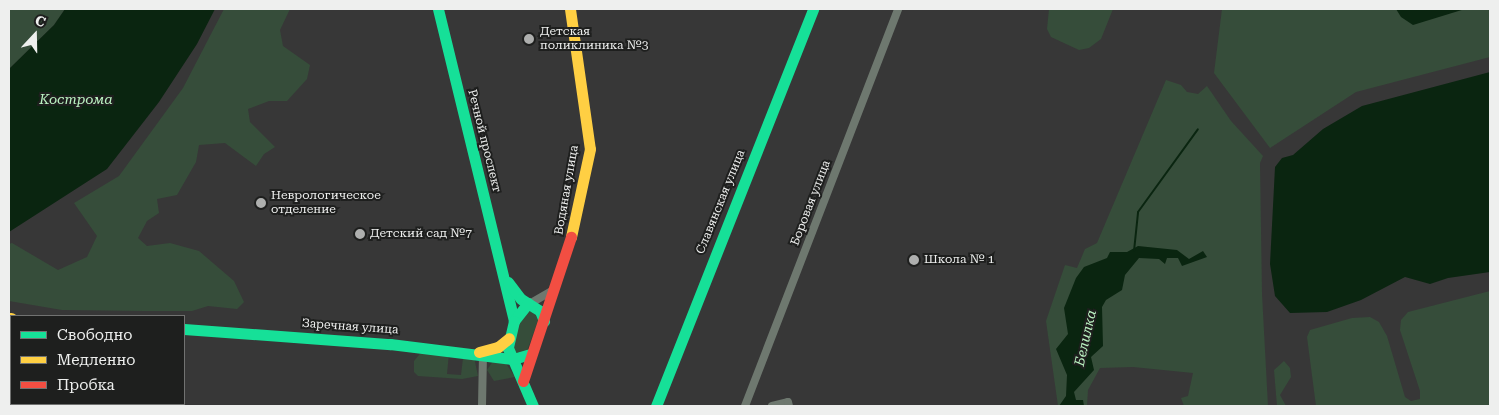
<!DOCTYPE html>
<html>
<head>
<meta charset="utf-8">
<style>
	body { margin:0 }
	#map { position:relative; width:1499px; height:415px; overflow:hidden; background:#373737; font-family:"Roboto Serif",serif }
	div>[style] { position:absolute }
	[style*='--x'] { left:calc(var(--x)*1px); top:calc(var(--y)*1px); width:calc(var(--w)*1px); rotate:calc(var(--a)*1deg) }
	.green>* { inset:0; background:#364d3a }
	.water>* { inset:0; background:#0a2510 }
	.stream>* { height:2px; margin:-1px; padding:0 1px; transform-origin:1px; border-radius:1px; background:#0a2510 }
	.street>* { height:8px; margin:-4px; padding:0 4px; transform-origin:4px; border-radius:4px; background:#6e786f }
	.fast>* { height:11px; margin:-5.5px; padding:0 5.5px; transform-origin:5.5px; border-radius:5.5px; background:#16e098 }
	.slow>* { height:11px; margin:-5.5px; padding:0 5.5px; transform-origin:5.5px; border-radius:5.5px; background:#ffcf43 }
	.jam>* { height:11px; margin:-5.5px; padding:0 5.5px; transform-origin:5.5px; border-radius:5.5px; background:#f24e42 }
	.dots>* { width:14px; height:14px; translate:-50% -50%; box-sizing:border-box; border:2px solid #1e1f1e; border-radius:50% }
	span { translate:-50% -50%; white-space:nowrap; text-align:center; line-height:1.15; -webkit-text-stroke:4px #1e1f1e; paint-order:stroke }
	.poi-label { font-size:12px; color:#eeefee }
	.left { translate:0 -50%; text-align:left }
	.street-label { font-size:12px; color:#eeefee }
	.water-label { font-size:14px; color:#baf2c1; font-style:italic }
	.frame { position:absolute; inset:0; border:10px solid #eeefee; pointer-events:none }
	.legend { position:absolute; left:10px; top:315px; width:175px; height:90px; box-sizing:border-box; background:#1e1f1e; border:1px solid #717271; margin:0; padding:6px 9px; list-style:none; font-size:15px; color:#eeefee }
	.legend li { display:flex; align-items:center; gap:10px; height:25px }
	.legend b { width:25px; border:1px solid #717271 }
	.north { position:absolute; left:10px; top:10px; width:50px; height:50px; -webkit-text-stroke:4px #1e1f1e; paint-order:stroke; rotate:21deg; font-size:14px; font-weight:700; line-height:20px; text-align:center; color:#eeefee }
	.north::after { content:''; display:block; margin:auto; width:18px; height:22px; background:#eeefee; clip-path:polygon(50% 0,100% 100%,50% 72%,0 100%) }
</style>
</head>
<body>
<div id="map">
	<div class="green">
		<i style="clip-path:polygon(9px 9px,65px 9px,54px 25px,9px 69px)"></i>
		<i style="clip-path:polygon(224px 9px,290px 9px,280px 30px,283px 46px,310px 65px,307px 79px,287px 101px,269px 101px,248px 109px,250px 122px,275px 147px,264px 154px,256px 166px,225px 143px,199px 145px,196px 162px,177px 195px,157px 199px,159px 213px,147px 221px,138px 238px,147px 246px,170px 243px,199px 251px,234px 281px,244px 302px,237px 309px,208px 306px,192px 311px,145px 311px,62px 310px,9px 301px,9px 244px,12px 243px,58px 270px,87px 257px,97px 236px,74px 203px,119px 176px,183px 88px)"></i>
		<i style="clip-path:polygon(1049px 9px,1113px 9px,1101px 39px,1089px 48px,1079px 50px,1051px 37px,1047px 29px)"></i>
		<i style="clip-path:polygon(1222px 9px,1490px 9px,1490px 57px,1356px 92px,1270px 148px,1214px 73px)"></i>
		<i style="clip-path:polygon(1166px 80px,1181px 85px,1187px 92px,1198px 94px,1207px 86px,1231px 121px,1263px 156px,1260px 163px,1262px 294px,1268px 406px,1184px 406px,1181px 398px,1188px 396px,1193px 373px,1133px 367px,1100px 368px,1088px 390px,1087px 406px,1058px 406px,1046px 321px,1065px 265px,1077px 268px,1085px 249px,1097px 243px)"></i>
		<i style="clip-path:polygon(1490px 291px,1490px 406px,1316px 406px,1307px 337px,1310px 330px,1352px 318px,1370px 317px,1379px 322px,1387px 336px,1405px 397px,1411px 401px,1420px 399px,1420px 391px,1400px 330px,1401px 320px,1408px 312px)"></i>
		<i style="clip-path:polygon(529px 309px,539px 318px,527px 351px,515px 353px,510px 345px,523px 312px)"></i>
		<i style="clip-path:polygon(423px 350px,449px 353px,447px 374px,461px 375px,463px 358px,474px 357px,478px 376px,462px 379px,418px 376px,414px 372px,414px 361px)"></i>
		<i style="clip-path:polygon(493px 361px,505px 362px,515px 377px,494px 381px,487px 370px)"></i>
		<i style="clip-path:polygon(1284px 361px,1290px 368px,1291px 377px,1280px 395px,1286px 406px,1277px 406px,1274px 370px)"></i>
	</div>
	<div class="water">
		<i style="clip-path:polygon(65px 9px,215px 9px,197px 44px,159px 102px,107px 169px,9px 232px,9px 69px,54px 25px)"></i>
		<i style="clip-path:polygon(1396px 9px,1465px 9px,1413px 25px,1401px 17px)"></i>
		<i style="clip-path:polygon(1490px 72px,1490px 272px,1448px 278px,1430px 284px,1405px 277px,1361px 300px,1327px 312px,1290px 313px,1275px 296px,1270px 264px,1275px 167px,1282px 158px,1293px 155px,1323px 129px,1362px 106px)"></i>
		<i style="clip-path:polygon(1138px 246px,1177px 250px,1189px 259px,1203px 251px,1207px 257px,1182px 266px,1178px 258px,1167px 258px,1165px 264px,1159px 259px,1139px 258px,1125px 275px,1122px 290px,1106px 300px,1102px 307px,1103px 346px,1091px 357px,1094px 370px,1074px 392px,1076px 400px,1083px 400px,1084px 406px,1059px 406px,1066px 396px,1067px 375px,1056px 349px,1068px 334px,1064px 308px,1076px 278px,1084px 267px,1107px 258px,1110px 252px,1127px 252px)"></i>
	</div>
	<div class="stream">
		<i style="--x:1134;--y:251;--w:39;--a:-84"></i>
		<i style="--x:1138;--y:212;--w:102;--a:-54.1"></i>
	</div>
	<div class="street">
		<i style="--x:531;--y:303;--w:24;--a:-30"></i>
		<i style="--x:482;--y:406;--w:51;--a:-88.9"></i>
		<i style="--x:745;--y:406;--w:425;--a:-68.9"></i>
		<i style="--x:772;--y:406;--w:16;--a:-14"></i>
		<i style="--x:788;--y:402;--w:4;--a:76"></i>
	</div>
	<div class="fast">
		<i style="--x:438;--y:9;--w:321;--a:76.3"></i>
		<i style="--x:508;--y:282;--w:21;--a:53"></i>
		<i style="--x:521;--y:299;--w:22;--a:32"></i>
		<i style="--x:540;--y:311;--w:11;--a:68"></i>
		<i style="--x:528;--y:303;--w:23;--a:128"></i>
		<i style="--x:514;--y:321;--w:28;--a:103"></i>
		<i style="--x:508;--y:348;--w:63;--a:66.7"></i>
		<i style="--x:184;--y:329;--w:207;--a:4.2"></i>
		<i style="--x:390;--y:344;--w:124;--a:7"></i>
		<i style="--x:513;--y:359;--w:19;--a:-16"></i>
		<i style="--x:656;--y:406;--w:427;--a:-68.4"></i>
	</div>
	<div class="slow">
		<i style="--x:570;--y:9;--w:141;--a:81.9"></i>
		<i style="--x:590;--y:149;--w:90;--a:102.2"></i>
		<i style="--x:9;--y:318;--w:2;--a:0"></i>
		<i style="--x:479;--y:352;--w:20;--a:-15"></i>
		<i style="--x:498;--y:347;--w:14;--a:-39"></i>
	</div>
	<div class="jam">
		<i style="--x:523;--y:381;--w:152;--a:-71.6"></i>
	</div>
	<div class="dots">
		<i style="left:529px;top:39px;background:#aeafae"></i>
		<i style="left:261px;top:203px;background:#aeafae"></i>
		<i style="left:360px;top:234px;background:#aeafae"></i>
		<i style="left:914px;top:260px;background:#aeafae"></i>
	</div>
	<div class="poi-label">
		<span class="left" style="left:540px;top:39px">Детская<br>поликлиника №3</span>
		<span class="left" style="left:271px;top:203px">Неврологическое<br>отделение</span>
		<span class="left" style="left:370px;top:234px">Детский сад №7</span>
		<span class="left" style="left:924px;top:260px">Школа № 1</span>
	</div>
	<div class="street-label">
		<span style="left:484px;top:141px;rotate:76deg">Речной проспект</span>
		<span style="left:567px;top:190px;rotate:-80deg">Водяная улица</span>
		<span style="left:721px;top:202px;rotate:-68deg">Славянская улица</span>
		<span style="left:811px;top:203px;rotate:-69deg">Боровая улица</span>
		<span style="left:350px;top:327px;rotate:4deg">Заречная улица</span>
	</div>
	<div class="water-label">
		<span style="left:76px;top:99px">Кострома</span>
		<span style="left:1085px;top:338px;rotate:-77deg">Белилка</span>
	</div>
	<div class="frame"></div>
	<ul class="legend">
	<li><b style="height:6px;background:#16e098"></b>Свободно</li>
	<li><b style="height:6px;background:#ffcf43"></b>Медленно</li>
	<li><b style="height:6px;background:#f24e42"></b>Пробка</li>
	</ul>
	<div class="north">С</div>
</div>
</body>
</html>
